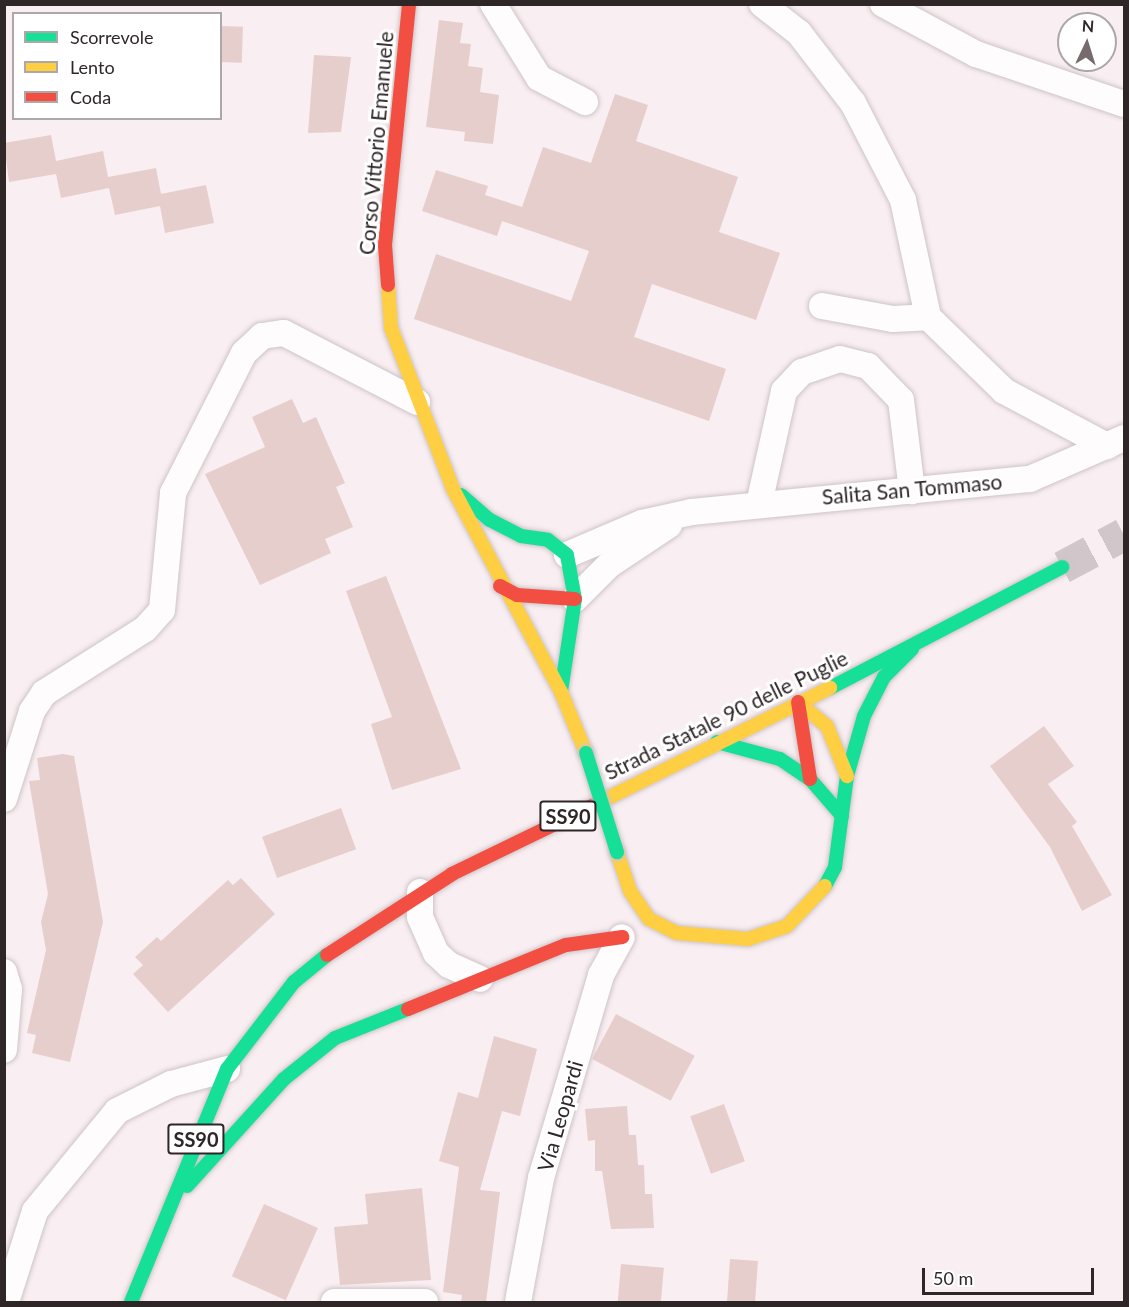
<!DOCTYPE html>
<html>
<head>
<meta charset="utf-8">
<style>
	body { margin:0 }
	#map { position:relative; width:1129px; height:1307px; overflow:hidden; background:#f9eef1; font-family:Lato,sans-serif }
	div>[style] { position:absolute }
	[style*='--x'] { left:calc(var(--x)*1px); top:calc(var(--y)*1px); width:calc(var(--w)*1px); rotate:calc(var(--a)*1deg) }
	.building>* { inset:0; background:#e6cecd; transform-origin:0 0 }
	.primary-tunnel>* { height:33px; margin-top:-16.5px; transform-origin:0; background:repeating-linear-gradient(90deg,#d1c6c9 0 33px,transparent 0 49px) }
	.roads { filter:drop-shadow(0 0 2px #cec4c7) drop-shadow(0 0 2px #cec4c7) }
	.street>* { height:26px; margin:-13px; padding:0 13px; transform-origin:13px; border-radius:13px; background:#fefcfd }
	.fast>* { height:14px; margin:-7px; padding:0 7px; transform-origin:7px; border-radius:7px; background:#16e098 }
	.slow>* { height:14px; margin:-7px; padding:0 7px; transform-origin:7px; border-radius:7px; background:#ffcf43 }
	.jam>* { height:14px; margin:-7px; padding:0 7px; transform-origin:7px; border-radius:7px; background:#f24e42 }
	.bridges { filter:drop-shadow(0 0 2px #cec4c7) drop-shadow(0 0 2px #cec4c7) }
	.fast-bridge>* { height:14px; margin:-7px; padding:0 7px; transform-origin:7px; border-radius:7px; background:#16e098 }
	span { translate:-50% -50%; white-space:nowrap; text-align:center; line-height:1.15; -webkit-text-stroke:6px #fff; paint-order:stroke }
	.shield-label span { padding:2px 4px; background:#fff; border:2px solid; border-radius:4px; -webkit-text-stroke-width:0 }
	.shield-label { font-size:20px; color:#2f2628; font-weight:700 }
	.street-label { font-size:21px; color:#2f2628 }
	.frame { position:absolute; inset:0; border:6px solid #2f2628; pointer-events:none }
	.legend { position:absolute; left:12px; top:12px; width:210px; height:108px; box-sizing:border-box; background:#fff; border:2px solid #aca8a9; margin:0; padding:8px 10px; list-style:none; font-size:18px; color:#2f2628 }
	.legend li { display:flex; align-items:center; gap:12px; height:30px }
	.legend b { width:30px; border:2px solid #aca8a9 }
	.north { position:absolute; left:1057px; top:12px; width:60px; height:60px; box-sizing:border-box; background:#fff; border:2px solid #aca8a9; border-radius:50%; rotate:4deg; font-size:16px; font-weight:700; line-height:24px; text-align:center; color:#2f2628 }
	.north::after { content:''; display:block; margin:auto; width:21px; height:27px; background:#766c6e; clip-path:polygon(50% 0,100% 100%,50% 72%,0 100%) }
	.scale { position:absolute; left:922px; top:1268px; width:172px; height:27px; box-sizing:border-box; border:3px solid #2f2628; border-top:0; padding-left:8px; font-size:18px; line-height:21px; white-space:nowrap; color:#2f2628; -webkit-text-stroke:4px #fff; paint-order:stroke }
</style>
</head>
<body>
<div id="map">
	<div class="building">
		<i style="clip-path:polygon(439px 20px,463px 23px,460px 43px,471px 44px,468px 66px,483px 68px,480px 92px,499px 95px,493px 144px,464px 141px,465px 132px,426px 127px)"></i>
		<i style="left:220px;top:26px;width:23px;height:36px;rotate:2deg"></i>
		<i style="clip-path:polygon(314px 55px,351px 57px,341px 132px,308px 133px)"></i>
		<i style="clip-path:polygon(615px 94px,648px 105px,636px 141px,738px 177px,719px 232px,780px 253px,756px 320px,652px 284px,634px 337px,726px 369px,709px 421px,414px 319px,436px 254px,571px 301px,589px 251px,502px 221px,497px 236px,422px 211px,436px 170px,488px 186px,485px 195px,522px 207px,543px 147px,591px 163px)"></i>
		<i style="clip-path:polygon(51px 135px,56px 161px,103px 151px,108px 177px,156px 168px,161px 194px,206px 185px,214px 223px,165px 233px,160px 206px,115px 215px,109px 188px,61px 198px,56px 174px,9px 182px,4px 143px)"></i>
		<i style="clip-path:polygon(292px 399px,303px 423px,316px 417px,345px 483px,336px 487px,353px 527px,325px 539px,331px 553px,260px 585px,205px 474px,265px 447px,252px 417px)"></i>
		<i style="clip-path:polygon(386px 576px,461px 769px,392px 790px,371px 724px,392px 717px,346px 591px)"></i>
		<i style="clip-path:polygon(1044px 726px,1074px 766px,1048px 784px,1077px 822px,1072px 826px,1112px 895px,1082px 911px,1050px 847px,990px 766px)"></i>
		<i style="clip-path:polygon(63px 754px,74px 756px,103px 922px,70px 1062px,32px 1053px,36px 1035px,27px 1033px,46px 950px,41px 922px,48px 894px,29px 781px,40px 780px,37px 758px)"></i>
		<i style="left:341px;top:808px;width:44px;height:84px;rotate:70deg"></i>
		<i style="clip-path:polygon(241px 878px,275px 914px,168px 1012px,133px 974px,143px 965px,135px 957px,157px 937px,161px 941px,228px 880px,233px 885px)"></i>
		<i style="left:616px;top:1014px;width:89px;height:51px;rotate:28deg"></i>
		<i style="clip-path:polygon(494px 1036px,537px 1049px,520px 1116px,502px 1111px,480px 1190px,500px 1192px,486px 1302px,461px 1302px,462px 1295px,443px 1292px,459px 1167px,439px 1161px,458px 1092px,478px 1098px)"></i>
		<i style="left:724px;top:1104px;width:61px;height:36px;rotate:70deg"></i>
		<i style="clip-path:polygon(627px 1106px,629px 1135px,636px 1135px,638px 1165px,644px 1165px,645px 1194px,652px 1194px,654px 1228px,611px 1229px,602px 1171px,595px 1171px,595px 1140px,588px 1141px,585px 1109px)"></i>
		<i style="clip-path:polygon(422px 1188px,431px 1280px,340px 1285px,334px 1227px,368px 1224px,365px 1194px)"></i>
		<i style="left:264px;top:1204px;width:59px;height:79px;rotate:24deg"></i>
		<i style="left:730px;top:1259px;width:28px;height:43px;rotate:4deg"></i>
		<i style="left:621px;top:1264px;width:43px;height:38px;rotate:5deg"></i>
	</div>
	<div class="primary-tunnel">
		<i style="--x:1062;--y:567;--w:70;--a:-28"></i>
	</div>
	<div class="roads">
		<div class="street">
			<i style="--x:493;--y:4;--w:87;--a:58.1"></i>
			<i style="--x:539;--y:78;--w:52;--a:27.6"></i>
			<i style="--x:762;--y:4;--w:47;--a:38.1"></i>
			<i style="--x:799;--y:33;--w:88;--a:52.4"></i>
			<i style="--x:853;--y:103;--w:109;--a:62.7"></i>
			<i style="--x:903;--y:200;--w:120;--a:77.9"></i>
			<i style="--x:928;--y:317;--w:106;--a:44.2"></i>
			<i style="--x:1004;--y:391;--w:117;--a:28.1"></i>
			<i style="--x:883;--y:4;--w:106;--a:28.3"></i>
			<i style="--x:976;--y:54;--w:156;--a:18.7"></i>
			<i style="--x:822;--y:306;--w:72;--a:10.4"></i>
			<i style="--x:893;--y:319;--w:35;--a:-3"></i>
			<i style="--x:759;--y:504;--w:116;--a:-77.5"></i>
			<i style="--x:784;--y:391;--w:26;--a:-47"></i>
			<i style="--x:802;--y:372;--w:40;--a:-18.9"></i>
			<i style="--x:840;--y:359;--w:29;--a:14"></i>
			<i style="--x:868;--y:366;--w:47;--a:45.9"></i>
			<i style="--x:901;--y:400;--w:92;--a:83.1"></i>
			<i style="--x:567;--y:555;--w:82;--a:-23.1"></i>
			<i style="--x:642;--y:523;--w:51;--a:-12.4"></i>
			<i style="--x:692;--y:512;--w:340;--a:-5.6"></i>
			<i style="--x:1030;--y:479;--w:103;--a:-23.6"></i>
			<i style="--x:575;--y:599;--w:48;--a:-45"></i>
			<i style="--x:609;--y:565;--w:72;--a:-33.7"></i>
			<i style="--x:4;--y:799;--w:92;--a:-72.3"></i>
			<i style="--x:32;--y:711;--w:22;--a:-56"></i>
			<i style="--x:44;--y:693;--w:120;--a:-32.4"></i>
			<i style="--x:145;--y:629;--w:25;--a:-48"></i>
			<i style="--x:162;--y:610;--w:118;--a:-84.6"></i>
			<i style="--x:173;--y:493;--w:157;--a:-63.1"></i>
			<i style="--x:244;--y:353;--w:25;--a:-43"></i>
			<i style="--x:262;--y:336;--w:22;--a:-8"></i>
			<i style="--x:284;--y:333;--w:150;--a:27.4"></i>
			<i style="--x:420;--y:892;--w:25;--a:90"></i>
			<i style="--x:420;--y:917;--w:39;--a:66"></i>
			<i style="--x:436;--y:953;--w:18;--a:43"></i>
			<i style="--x:449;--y:965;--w:34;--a:24"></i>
			<i style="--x:4;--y:972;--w:18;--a:74"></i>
			<i style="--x:9;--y:989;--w:61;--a:94.7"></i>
			<i style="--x:6;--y:1302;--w:96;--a:-72.3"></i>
			<i style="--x:35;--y:1211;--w:129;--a:-50.6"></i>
			<i style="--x:117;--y:1111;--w:60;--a:-26.6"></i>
			<i style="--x:171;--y:1084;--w:58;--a:-15"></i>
			<i style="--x:334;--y:1302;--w:91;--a:0"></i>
			<i style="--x:518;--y:1302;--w:126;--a:-79.5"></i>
			<i style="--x:541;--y:1178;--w:212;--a:-73.5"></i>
			<i style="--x:601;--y:975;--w:43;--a:-61.1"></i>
		</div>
		<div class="fast">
			<i style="--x:461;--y:495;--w:38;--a:41"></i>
			<i style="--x:490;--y:520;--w:35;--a:27"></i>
			<i style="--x:521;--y:536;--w:27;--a:8"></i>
			<i style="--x:548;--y:540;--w:24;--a:38"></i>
			<i style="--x:567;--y:555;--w:45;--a:79.7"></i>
			<i style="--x:575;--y:599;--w:94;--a:98.6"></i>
			<i style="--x:830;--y:688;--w:262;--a:-27.5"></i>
			<i style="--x:717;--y:742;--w:65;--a:15.1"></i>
			<i style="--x:780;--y:759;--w:36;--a:34"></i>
			<i style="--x:810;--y:779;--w:49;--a:49.1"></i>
			<i style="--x:825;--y:886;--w:21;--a:-62"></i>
			<i style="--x:835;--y:867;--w:92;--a:-82.5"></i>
			<i style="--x:847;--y:776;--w:62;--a:-74.2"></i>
			<i style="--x:864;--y:716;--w:44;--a:-62.9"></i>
			<i style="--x:884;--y:677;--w:40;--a:-45"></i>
			<i style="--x:187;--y:1186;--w:144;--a:-47.8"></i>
			<i style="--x:284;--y:1079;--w:65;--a:-38.8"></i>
			<i style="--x:335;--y:1038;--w:79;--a:-21.7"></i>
			<i style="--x:131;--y:1302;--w:252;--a:-67.6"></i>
			<i style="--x:227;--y:1069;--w:110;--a:-52.4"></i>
			<i style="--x:294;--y:982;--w:43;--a:-39.3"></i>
		</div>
		<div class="slow">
			<i style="--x:388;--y:285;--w:43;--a:86"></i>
			<i style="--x:391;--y:328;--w:173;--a:68.9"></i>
			<i style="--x:453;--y:489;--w:230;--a:62"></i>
			<i style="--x:561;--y:692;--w:66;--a:67.7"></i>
			<i style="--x:798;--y:702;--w:38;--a:40"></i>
			<i style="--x:827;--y:726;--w:54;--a:68.2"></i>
			<i style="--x:600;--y:802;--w:257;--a:-26.4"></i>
			<i style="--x:617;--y:852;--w:41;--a:71.6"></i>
			<i style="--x:630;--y:891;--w:34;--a:56"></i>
			<i style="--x:649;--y:919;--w:31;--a:27"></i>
			<i style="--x:677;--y:933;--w:71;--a:4.8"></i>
			<i style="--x:748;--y:939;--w:41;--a:-18.4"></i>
			<i style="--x:787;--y:926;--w:55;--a:-46.5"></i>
		</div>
		<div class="jam">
			<i style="--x:388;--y:285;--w:40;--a:-94.3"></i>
			<i style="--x:385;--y:245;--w:242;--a:-84.3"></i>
			<i style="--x:500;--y:586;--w:19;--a:28"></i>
			<i style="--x:517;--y:595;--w:58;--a:3.9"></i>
			<i style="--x:798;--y:702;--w:78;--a:81.1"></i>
			<i style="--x:327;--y:955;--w:149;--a:-32.9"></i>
			<i style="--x:452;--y:874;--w:165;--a:-25.9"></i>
			<i style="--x:408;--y:1009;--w:170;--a:-22.1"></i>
			<i style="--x:566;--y:945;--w:57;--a:-8.1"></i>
		</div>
	</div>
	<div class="bridges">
		<div class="fast-bridge">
			<i style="--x:586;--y:753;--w:104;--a:72.6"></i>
		</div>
	</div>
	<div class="shield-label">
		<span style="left:568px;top:816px">SS90</span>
		<span style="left:196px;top:1139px">SS90</span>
	</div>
	<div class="street-label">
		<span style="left:376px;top:143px;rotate:-85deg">Corso Vittorio Emanuele</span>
		<span style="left:912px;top:489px;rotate:-5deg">Salita San Tommaso</span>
		<span style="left:726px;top:715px;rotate:-26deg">Strada Statale 90 delle Puglie</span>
		<span style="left:560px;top:1116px;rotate:-74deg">Via Leopardi</span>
	</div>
	<div class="frame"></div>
	<ul class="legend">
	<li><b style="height:8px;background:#16e098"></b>Scorrevole</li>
	<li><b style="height:8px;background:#ffcf43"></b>Lento</li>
	<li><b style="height:8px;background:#f24e42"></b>Coda</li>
	</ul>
	<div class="north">N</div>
	<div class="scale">50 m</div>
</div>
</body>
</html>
